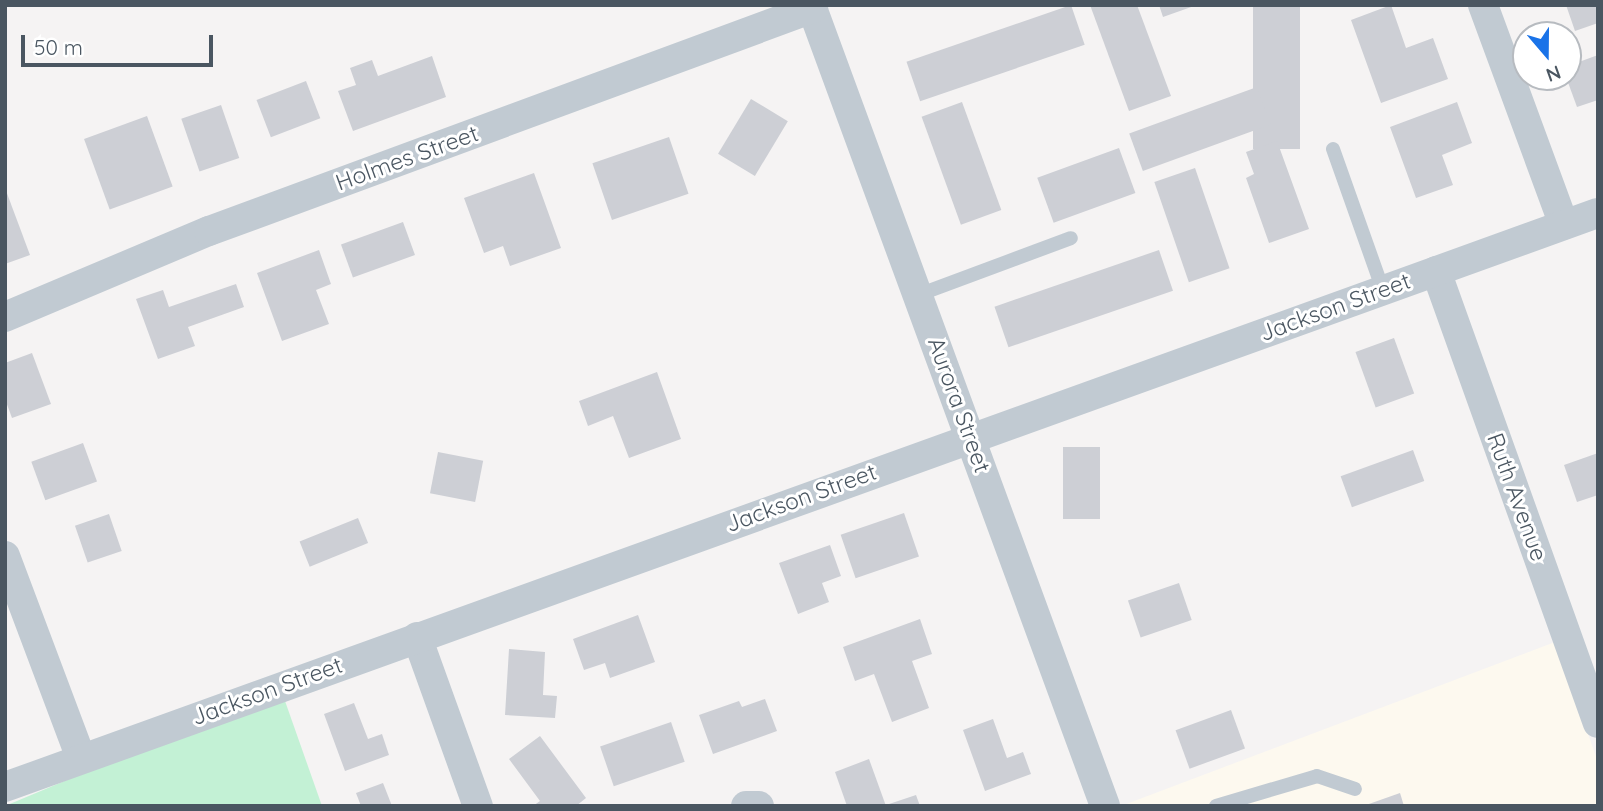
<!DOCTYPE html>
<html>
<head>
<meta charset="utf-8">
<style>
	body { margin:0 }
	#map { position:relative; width:1603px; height:811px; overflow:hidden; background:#f5f3f3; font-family:Quicksand,sans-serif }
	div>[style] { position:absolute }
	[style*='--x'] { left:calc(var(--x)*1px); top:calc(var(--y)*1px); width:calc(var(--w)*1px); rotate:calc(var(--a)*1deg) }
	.commercial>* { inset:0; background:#fdf9ef }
	.green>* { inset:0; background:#c3f1d5 }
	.building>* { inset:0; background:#cdcfd5; transform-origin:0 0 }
	.lane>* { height:14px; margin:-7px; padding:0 7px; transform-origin:7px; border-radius:7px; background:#c1cad2 }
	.street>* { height:30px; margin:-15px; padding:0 15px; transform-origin:15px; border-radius:15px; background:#c1cad2 }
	span { translate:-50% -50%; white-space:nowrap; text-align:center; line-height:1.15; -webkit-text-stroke:6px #fff; paint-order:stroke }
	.street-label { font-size:23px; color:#4a5661 }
	.frame { position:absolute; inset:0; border:7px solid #4a5661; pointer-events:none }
	.north { position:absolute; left:1512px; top:21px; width:70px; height:70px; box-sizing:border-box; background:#fff; border:2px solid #b7bbc0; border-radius:50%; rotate:160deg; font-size:19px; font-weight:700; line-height:28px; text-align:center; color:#4a5661 }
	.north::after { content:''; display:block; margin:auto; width:24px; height:32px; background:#1a73e8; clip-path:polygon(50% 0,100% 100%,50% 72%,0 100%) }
	.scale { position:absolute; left:21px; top:35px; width:192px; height:32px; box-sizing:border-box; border:4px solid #4a5661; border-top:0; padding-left:9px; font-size:21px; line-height:24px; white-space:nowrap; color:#4a5661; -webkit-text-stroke:5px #fff; paint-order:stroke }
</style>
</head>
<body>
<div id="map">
	<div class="commercial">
		<i style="clip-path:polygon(1555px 642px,1598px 762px,1598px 806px,1121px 806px)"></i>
	</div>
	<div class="green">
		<i style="clip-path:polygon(285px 701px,322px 806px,5px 806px,86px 772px)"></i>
	</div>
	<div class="building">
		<i style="left:1071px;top:5px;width:42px;height:174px;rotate:71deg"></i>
		<i style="clip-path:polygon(1090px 5px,1137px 5px,1171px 96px,1129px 111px)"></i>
		<i style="clip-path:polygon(1159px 5px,1194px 5px,1194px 6px,1163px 17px)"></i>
		<i style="left:1253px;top:5px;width:47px;height:144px"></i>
		<i style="clip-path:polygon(1391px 5px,1406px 48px,1433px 38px,1448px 79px,1381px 103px,1351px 20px)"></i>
		<i style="clip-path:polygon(1566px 5px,1598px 5px,1598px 23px,1575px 31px)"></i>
		<i style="clip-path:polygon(1598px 55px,1598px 100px,1577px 107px,1566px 77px,1568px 66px)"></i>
		<i style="clip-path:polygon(432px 56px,446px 97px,353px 131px,338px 91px,356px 85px,350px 68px,372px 60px,378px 76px)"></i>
		<i style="left:306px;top:81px;width:40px;height:53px;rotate:69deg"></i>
		<i style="left:1257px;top:87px;width:40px;height:136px;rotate:70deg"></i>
		<i style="left:751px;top:99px;width:43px;height:64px;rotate:31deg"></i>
		<i style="left:962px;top:102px;width:115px;height:43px;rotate:70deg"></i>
		<i style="clip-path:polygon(1457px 102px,1472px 143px,1442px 155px,1453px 185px,1416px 198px,1390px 127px)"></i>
		<i style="left:221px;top:105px;width:56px;height:42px;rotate:71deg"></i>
		<i style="left:147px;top:116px;width:75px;height:67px;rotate:70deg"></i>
		<i style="left:669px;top:137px;width:60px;height:81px;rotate:71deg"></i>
		<i style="clip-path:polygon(1277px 141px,1309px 229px,1269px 243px,1246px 178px,1254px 174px,1246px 152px)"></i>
		<i style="left:1119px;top:148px;width:48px;height:87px;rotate:70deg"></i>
		<i style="left:1195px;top:168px;width:106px;height:43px;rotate:71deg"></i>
		<i style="clip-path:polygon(534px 173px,561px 248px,510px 266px,503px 246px,484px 253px,464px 198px)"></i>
		<i style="clip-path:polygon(5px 188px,30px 255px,5px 264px)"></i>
		<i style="left:403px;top:222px;width:35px;height:66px;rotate:70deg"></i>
		<i style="clip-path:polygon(319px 250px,331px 284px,316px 290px,329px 324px,282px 341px,257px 273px)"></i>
		<i style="left:1159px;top:250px;width:43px;height:174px;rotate:71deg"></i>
		<i style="clip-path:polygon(236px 284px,244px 307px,188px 327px,195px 346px,158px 359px,136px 299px,163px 290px,169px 307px)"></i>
		<i style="left:1394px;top:338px;width:59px;height:41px;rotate:70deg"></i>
		<i style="clip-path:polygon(32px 353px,51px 404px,12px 418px,5px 399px,5px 363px)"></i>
		<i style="clip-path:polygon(657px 372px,681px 439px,629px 458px,613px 416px,588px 426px,579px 401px)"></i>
		<i style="left:83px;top:443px;width:41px;height:55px;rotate:70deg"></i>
		<i style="left:1063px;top:447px;width:37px;height:72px"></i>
		<i style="left:1413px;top:450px;width:33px;height:77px;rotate:70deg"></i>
		<i style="left:438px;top:452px;width:46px;height:42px;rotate:11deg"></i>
		<i style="clip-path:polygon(1598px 453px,1598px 495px,1577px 502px,1564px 465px)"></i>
		<i style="left:904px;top:513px;width:46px;height:67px;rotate:71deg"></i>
		<i style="left:109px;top:514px;width:39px;height:36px;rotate:71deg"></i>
		<i style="left:358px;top:518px;width:27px;height:63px;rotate:68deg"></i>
		<i style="clip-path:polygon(830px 545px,841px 576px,822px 583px,829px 602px,798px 614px,779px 563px)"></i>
		<i style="left:1179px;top:583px;width:39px;height:54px;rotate:71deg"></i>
		<i style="clip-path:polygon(638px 615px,655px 662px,610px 678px,605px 663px,584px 670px,573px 639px)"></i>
		<i style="clip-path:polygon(920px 619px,932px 654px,912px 661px,929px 708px,892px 722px,874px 674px,855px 681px,843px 647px)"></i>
		<i style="clip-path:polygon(509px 649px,545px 652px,543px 695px,557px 696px,555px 718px,505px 715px)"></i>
		<i style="clip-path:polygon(765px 699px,777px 731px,713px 754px,699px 715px,739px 701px,742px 707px)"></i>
		<i style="clip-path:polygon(354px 703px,368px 739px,382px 734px,389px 755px,345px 771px,324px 714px)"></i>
		<i style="left:1231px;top:710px;width:41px;height:59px;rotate:70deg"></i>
		<i style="clip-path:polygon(993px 719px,1007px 758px,1023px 752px,1031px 774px,985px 791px,963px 730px)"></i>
		<i style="left:671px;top:722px;width:42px;height:75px;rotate:71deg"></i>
		<i style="clip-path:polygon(540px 736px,586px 798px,576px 806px,533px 806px,540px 801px,509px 759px)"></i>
		<i style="clip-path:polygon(869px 759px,886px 806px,847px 806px,835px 772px)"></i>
		<i style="clip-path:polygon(383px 783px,392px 806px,361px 806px,356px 793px)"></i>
		<i style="clip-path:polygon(1400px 793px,1404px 806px,1366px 806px,1366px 805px)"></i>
		<i style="clip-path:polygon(916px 795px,920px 806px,886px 806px,886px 805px)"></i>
	</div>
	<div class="lane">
		<i style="--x:1333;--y:149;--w:150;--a:70.5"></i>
		<i style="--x:918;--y:295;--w:163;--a:-20.4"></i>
		<i style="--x:1216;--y:806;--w:105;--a:-16.5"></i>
		<i style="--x:1317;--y:776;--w:40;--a:18.9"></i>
	</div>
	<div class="street">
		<i style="--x:811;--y:5;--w:853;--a:69.84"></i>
		<i style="--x:1483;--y:5;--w:234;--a:69.8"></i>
		<i style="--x:1436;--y:271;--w:480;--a:70.3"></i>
		<i style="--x:5;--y:317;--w:221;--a:-22.9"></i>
		<i style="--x:209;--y:231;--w:644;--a:-20.26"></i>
		<i style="--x:5;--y:556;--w:216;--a:69.4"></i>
		<i style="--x:417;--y:637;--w:180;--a:70.2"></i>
		<i style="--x:5;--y:787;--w:1693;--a:-19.82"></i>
		<i style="--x:746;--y:806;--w:13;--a:0"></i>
	</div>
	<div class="street-label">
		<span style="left:407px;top:158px;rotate:-20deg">Holmes Street</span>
		<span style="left:1335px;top:307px;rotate:-20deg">Jackson Street</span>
		<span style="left:959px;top:405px;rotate:70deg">Aurora Street</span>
		<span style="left:1517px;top:497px;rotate:70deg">Ruth Avenue</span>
		<span style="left:801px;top:498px;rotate:-20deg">Jackson Street</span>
		<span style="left:267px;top:691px;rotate:-20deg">Jackson Street</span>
	</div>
	<div class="frame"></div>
	<div class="north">N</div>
	<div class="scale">50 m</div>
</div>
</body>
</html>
